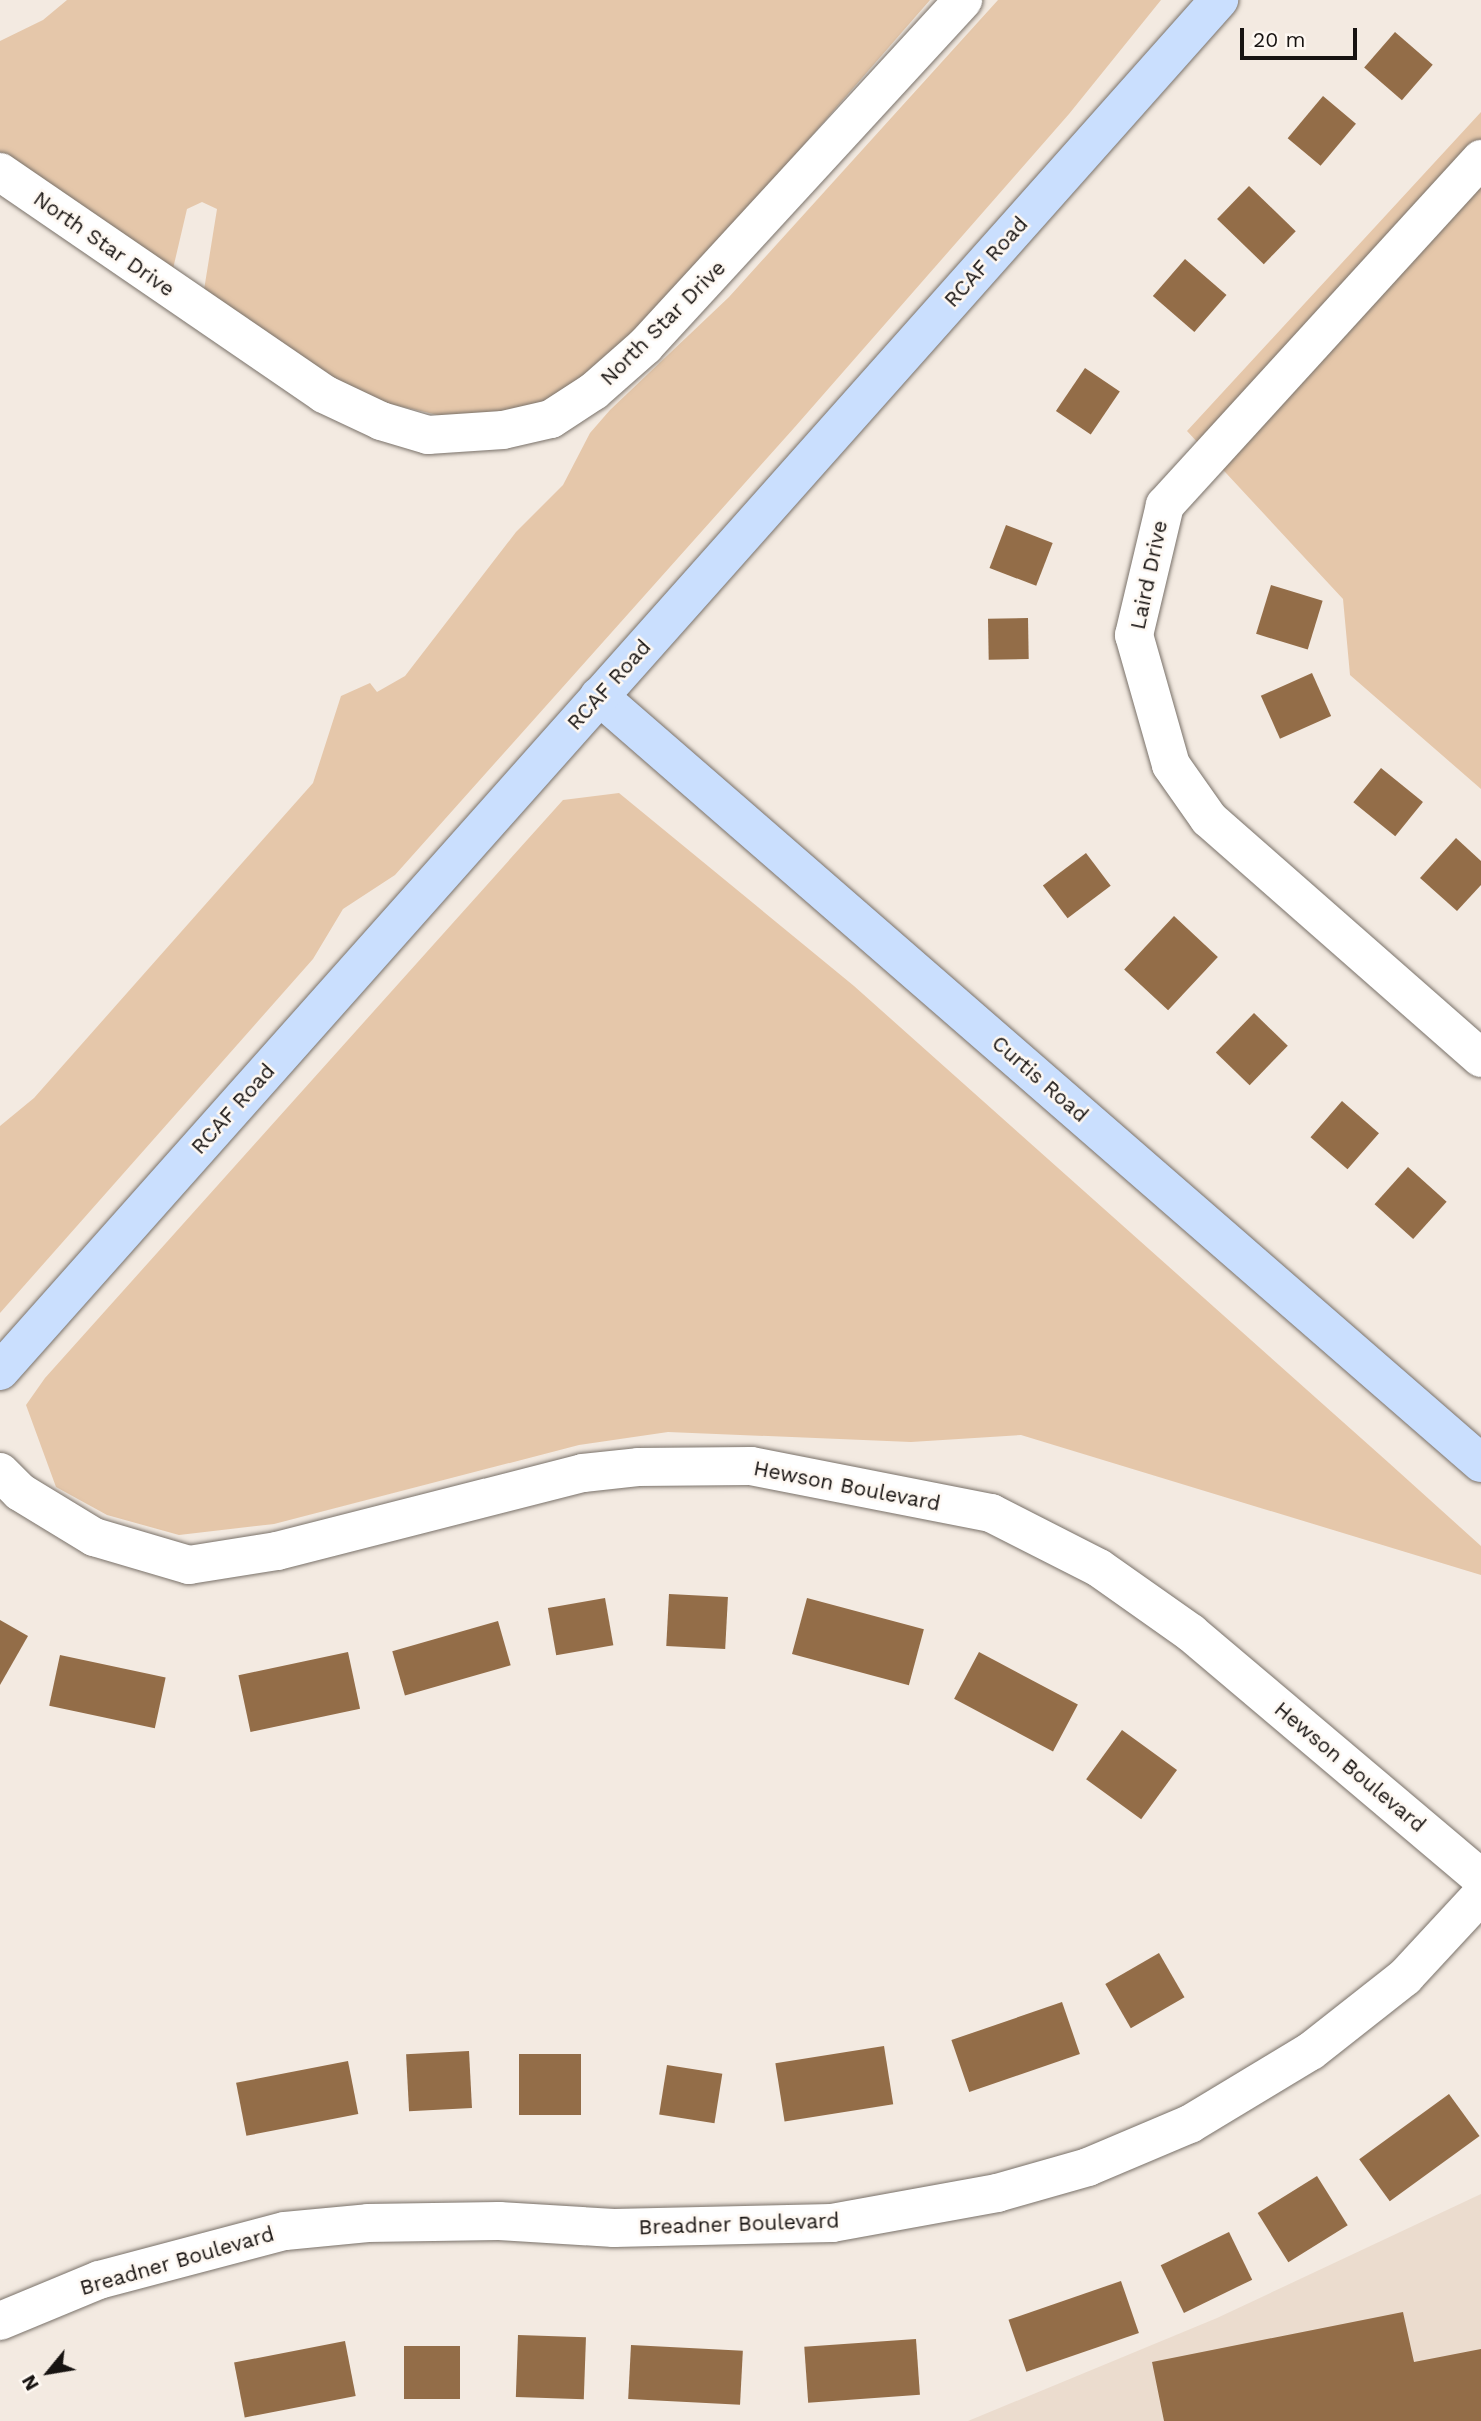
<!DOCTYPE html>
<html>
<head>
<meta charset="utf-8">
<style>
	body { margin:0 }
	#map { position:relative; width:1481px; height:2421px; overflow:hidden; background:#f3eae1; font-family:"Work Sans",sans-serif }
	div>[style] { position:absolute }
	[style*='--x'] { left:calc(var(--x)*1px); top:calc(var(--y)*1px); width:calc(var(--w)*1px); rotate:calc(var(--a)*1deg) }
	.built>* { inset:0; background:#ebdcce }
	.green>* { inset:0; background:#e5c7aa }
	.building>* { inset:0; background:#936d48; transform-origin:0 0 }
	.roads { filter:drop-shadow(0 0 2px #797169) drop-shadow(0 0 2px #797169) }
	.minor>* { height:38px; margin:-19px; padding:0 19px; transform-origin:19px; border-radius:19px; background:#fff }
	.major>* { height:38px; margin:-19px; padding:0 19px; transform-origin:19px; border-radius:19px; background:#cadffe }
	span { translate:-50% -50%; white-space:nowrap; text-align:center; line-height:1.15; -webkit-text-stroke:5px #fef8f2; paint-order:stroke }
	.street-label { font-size:21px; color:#171311 }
	.north { position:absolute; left:14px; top:2337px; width:70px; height:70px; -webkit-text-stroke:5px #fef8f2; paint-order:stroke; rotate:240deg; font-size:19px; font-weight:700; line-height:28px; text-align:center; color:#171311 }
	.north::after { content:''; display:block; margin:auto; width:24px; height:32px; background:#171311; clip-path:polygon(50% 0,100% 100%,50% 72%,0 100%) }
	.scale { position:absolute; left:1240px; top:28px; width:117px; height:32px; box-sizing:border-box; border:4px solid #171311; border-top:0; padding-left:9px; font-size:21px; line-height:24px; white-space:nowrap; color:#171311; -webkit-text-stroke:5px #fef8f2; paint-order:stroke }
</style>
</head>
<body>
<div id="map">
	<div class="built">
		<i style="clip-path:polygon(1481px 2194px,1481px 2421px,968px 2421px,1217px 2318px)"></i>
	</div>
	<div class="green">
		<i style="clip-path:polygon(67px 0,930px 0,734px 225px,611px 357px,551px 401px,495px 414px,438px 415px,386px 403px,342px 384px,204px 290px,217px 209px,202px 202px,187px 209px,172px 273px,0 152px,0 41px,43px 20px)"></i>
		<i style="clip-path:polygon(998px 0,1161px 0,1069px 114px,794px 428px,395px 875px,343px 909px,313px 959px,0 1313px,0 1126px,34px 1098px,313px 783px,341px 696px,370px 683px,377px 692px,405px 676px,516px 532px,563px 485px,590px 433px,610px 410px,729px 297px)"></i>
		<i style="clip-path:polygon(1481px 112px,1481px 789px,1350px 675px,1343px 599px,1187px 431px)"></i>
		<i style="clip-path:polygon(619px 793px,854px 986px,1389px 1463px,1481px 1546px,1481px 1575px,1021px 1435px,911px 1442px,668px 1432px,579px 1445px,274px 1524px,179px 1535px,107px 1515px,56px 1487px,26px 1405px,45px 1378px,563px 800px)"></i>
	</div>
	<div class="building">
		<i style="left:1395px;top:32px;width:50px;height:47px;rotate:41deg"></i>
		<i style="left:1323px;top:96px;width:43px;height:55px;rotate:40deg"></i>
		<i style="left:1249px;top:186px;width:65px;height:46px;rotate:44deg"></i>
		<i style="left:1185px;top:259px;width:55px;height:49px;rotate:41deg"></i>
		<i style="left:1085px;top:368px;width:42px;height:52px;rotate:34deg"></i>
		<i style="left:1006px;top:525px;width:50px;height:46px;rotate:21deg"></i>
		<i style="left:1271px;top:585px;width:54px;height:51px;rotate:17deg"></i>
		<i style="left:1028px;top:618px;width:41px;height:40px;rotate:89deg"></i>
		<i style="left:1312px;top:673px;width:47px;height:56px;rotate:66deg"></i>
		<i style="left:1381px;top:768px;width:54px;height:44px;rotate:39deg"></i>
		<i style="clip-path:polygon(1456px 838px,1481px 861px,1481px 885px,1457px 911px,1420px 878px)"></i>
		<i style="left:1086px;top:853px;width:41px;height:54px;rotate:53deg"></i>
		<i style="left:1174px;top:916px;width:60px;height:73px;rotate:43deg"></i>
		<i style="left:1254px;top:1013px;width:47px;height:55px;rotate:44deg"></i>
		<i style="left:1342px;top:1101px;width:49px;height:48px;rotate:41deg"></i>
		<i style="left:1408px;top:1167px;width:52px;height:50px;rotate:42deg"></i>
		<i style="left:669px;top:1594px;width:59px;height:52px;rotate:3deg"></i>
		<i style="left:605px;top:1598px;width:48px;height:58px;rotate:80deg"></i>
		<i style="left:807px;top:1598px;width:121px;height:58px;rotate:15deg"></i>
		<i style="clip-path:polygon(0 1620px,28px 1636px,0 1685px)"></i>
		<i style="left:498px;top:1621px;width:46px;height:110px;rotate:74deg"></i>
		<i style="left:348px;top:1652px;width:58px;height:112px;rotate:78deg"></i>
		<i style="left:979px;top:1652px;width:112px;height:53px;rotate:28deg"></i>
		<i style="left:60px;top:1655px;width:108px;height:52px;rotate:12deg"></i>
		<i style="left:1122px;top:1730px;width:68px;height:61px;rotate:36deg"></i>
		<i style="left:1159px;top:1953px;width:51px;height:62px;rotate:60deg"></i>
		<i style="left:1062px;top:2002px;width:55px;height:117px;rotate:71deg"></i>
		<i style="left:884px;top:2046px;width:59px;height:110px;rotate:81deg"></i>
		<i style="left:469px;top:2051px;width:57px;height:63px;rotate:87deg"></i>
		<i style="left:519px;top:2054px;width:62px;height:61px"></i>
		<i style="left:348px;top:2061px;width:54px;height:114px;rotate:79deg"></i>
		<i style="left:667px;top:2065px;width:56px;height:50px;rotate:9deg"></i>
		<i style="left:1449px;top:2094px;width:52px;height:111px;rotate:54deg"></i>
		<i style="left:1317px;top:2176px;width:58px;height:70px;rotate:58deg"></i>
		<i style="left:1229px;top:2232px;width:53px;height:76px;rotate:64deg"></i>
		<i style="left:1121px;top:2281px;width:55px;height:119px;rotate:71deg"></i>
		<i style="clip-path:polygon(1403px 2312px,1414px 2362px,1481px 2349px,1481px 2421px,1164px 2421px,1152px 2362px)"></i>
		<i style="left:518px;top:2335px;width:68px;height:62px;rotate:2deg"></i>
		<i style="left:916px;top:2339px;width:56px;height:112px;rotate:86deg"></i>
		<i style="left:345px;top:2341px;width:56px;height:113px;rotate:79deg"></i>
		<i style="left:631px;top:2345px;width:112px;height:54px;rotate:3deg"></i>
		<i style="left:404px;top:2346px;width:56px;height:53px"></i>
	</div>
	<div class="roads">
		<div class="minor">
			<i style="--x:1481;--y:159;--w:469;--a:132.4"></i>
			<i style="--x:1165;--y:505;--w:134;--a:103.4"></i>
			<i style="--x:1134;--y:635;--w:135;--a:74.1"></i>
			<i style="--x:1171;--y:765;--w:66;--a:54.9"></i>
			<i style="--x:1209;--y:819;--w:362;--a:41.3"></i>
			<i style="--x:0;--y:172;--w:393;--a:34.4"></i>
			<i style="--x:324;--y:394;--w:63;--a:25.3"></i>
			<i style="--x:381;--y:421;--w:49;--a:16.6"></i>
			<i style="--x:428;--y:435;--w:75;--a:-3.8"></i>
			<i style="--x:503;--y:430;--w:49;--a:-12.9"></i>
			<i style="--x:551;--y:419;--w:51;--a:-33.1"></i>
			<i style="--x:594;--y:391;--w:68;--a:-41.4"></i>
			<i style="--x:645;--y:346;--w:470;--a:-47.4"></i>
			<i style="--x:0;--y:1472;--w:28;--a:45"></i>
			<i style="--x:20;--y:1492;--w:87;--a:31.3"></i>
			<i style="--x:94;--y:1537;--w:99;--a:16.4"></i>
			<i style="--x:189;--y:1565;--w:89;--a:-9"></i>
			<i style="--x:277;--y:1551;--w:316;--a:-14.3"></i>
			<i style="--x:583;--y:1473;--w:55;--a:-6.2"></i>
			<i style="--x:638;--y:1467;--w:113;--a:-0.5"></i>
			<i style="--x:751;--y:1466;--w:245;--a:11.1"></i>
			<i style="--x:991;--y:1513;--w:121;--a:27"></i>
			<i style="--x:1099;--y:1568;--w:113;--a:35.2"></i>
			<i style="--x:1191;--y:1633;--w:380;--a:40.2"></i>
			<i style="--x:0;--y:2321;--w:107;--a:-22.5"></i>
			<i style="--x:99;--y:2280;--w:192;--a:-14.8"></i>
			<i style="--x:285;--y:2231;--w:83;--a:-5.5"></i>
			<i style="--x:368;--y:2223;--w:131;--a:-0.9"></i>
			<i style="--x:499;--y:2221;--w:115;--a:3.5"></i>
			<i style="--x:614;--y:2228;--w:218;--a:-1.3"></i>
			<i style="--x:832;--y:2223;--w:168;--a:-10.3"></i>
			<i style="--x:997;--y:2193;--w:95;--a:-15.9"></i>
			<i style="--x:1088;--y:2167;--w:111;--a:-22.9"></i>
			<i style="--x:1190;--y:2124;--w:141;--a:-31.1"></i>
			<i style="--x:1311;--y:2051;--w:120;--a:-38.2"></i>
			<i style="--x:1405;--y:1977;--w:112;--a:-47.2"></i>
		</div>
		<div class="major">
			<i style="--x:599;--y:696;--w:1169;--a:41.01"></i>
			<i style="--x:0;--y:1371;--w:1835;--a:-48.36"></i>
		</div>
	</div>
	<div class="street-label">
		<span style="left:104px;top:244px;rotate:35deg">North Star Drive</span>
		<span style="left:986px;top:262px;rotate:-48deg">RCAF Road</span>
		<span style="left:663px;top:323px;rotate:-45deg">North Star Drive</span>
		<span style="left:1149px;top:575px;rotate:-78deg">Laird Drive</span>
		<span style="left:609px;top:685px;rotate:-48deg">RCAF Road</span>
		<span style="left:1040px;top:1079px;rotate:41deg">Curtis Road</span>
		<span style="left:233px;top:1109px;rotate:-48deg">RCAF Road</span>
		<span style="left:847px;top:1486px;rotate:11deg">Hewson Boulevard</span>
		<span style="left:1350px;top:1767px;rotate:40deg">Hewson Boulevard</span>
		<span style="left:739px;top:2224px;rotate:-2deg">Breadner Boulevard</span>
		<span style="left:177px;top:2261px;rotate:-16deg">Breadner Boulevard</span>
	</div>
	<div class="north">N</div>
	<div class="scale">20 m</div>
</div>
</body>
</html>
